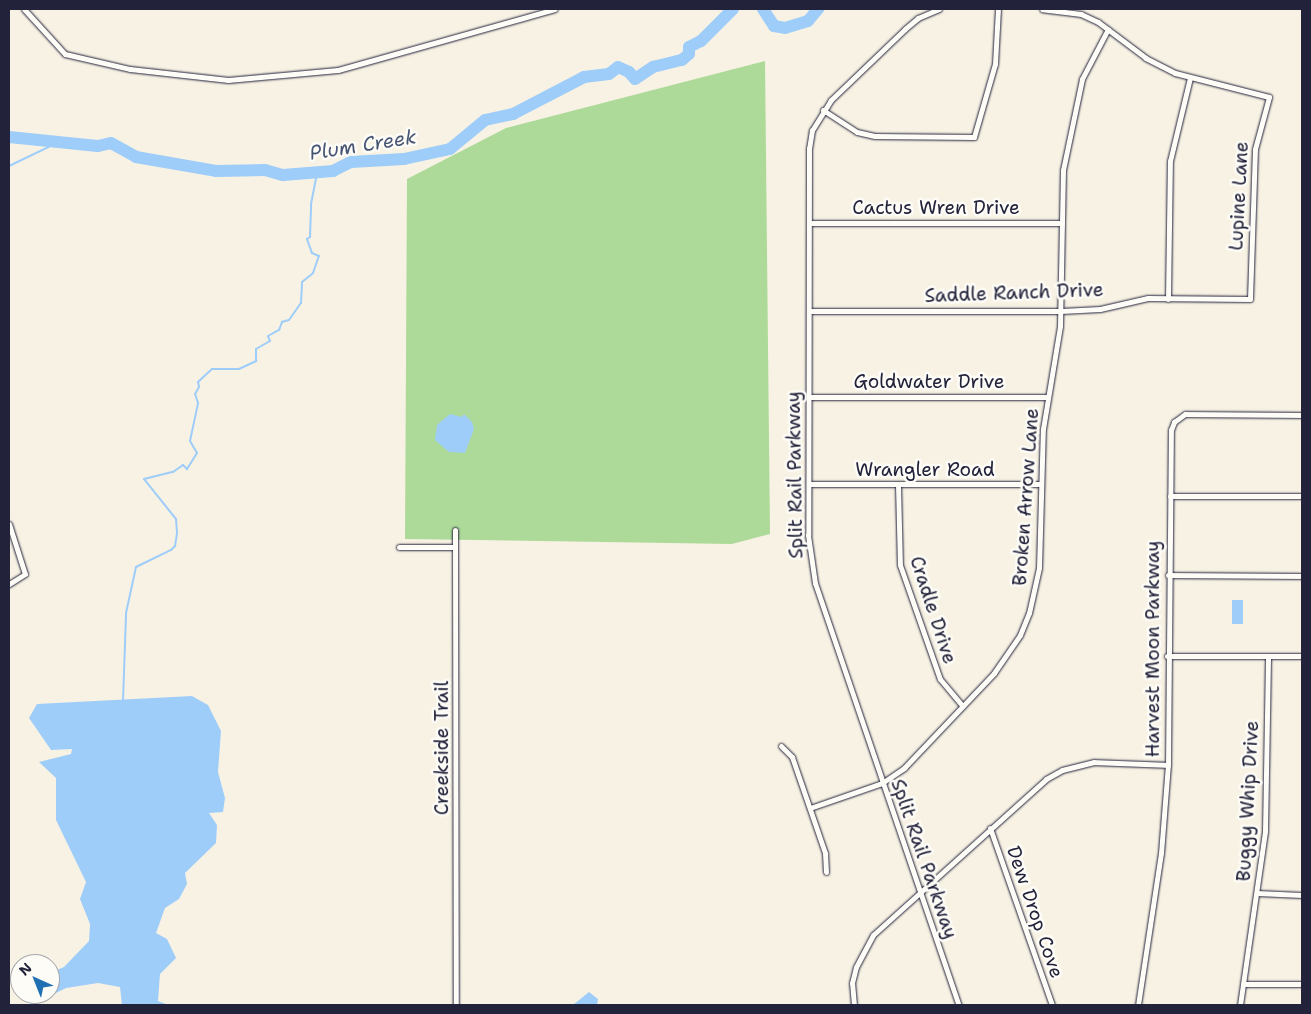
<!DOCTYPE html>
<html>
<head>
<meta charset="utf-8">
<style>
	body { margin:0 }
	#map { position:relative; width:1311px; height:1014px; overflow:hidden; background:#f8f2e4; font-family:"Shantell Sans",sans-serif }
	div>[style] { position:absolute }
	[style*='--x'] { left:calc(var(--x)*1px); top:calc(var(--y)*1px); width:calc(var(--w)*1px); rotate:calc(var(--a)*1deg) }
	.green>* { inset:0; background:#adda99 }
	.water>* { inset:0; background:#9ecdf9; transform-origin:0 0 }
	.stream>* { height:2px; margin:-1px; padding:0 1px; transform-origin:1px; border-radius:1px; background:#9ecdf9 }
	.river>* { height:12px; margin:-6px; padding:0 6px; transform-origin:6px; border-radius:6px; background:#9ecdf9 }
	.roads { filter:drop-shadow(0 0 1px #22223b) drop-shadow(0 0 1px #22223b) }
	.street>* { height:5px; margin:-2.5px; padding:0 2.5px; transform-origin:2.5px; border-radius:2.5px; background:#fdfcf7 }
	span { translate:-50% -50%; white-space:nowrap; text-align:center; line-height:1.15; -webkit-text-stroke:5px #fdfcf7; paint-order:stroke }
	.street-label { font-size:19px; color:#22223b }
	.water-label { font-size:20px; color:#475574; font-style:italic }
	.frame { position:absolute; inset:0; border:10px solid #22223b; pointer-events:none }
	.north { position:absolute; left:10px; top:954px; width:50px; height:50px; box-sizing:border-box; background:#fdfcf7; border:1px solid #a5a5ac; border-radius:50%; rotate:316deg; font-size:14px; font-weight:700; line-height:20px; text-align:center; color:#22223b }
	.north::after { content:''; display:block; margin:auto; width:18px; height:22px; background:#1f6fb2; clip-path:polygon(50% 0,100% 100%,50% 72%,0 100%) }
</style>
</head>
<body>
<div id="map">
	<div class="green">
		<i style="clip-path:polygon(765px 61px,770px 534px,732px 544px,405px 539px,407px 179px,506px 128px)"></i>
	</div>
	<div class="water">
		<i style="clip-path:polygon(450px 414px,462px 417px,464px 414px,472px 422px,474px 429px,465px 453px,449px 452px,435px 440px,437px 425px)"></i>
		<i style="left:1232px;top:600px;width:11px;height:24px"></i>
		<i style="clip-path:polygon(192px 696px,208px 705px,221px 731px,218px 772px,225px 798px,223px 812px,209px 813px,217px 825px,216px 843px,185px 873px,187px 884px,179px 899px,165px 908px,156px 933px,167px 939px,176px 958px,160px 974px,158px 1001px,168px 1005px,122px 1005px,120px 987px,98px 983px,66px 988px,54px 994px,50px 990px,50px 973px,64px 967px,89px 941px,90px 924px,80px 899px,86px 882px,56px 820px,56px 778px,39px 762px,71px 754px,72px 749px,51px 750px,29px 718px,37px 704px)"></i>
		<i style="clip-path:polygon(589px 992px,598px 999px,597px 1005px,573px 1005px)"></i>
	</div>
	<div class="stream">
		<i style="--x:9;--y:166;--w:58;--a:-25.7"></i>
		<i style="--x:123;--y:701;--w:88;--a:-88"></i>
		<i style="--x:126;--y:613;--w:47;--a:-77.7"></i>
		<i style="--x:136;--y:567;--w:39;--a:-26"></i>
		<i style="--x:171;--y:550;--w:6;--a:-45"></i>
		<i style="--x:175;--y:546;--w:13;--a:-81"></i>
		<i style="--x:177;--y:533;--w:14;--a:-94"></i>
		<i style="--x:176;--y:519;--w:51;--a:-128.7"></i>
		<i style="--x:144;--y:479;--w:30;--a:-14"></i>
		<i style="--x:173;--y:472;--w:12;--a:-35"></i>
		<i style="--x:183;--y:465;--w:6;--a:45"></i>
		<i style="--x:187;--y:469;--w:19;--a:-58"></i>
		<i style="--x:197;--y:453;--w:14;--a:-120"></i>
		<i style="--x:190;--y:441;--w:39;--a:-78"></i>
		<i style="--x:198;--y:403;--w:9;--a:-108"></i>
		<i style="--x:195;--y:394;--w:8;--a:-60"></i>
		<i style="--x:199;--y:387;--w:5;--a:-101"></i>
		<i style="--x:198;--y:382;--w:19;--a:-43"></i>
		<i style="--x:212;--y:369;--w:27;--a:0"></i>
		<i style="--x:239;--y:369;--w:19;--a:-25"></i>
		<i style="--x:256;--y:361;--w:12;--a:-90"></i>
		<i style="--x:256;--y:349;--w:16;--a:-30"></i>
		<i style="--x:270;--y:341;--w:5;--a:-112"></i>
		<i style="--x:268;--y:336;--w:13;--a:-29"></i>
		<i style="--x:279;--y:330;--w:9;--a:-69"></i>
		<i style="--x:282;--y:322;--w:7;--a:-16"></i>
		<i style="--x:289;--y:320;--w:21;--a:-55"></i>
		<i style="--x:301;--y:303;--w:21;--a:-87"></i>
		<i style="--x:302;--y:282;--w:14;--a:-39"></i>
		<i style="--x:313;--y:273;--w:18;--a:-71"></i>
		<i style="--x:319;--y:256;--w:8;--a:-157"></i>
		<i style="--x:312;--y:253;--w:15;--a:-110"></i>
		<i style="--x:307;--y:239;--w:4;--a:-34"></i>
		<i style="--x:310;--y:237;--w:33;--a:-88"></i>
		<i style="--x:311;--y:204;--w:33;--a:-79"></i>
		<i style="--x:31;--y:1005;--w:11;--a:-75"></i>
	</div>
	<div class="river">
		<i style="--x:763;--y:9;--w:20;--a:57"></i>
		<i style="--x:774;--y:26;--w:11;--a:10"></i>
		<i style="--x:785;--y:28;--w:24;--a:-17"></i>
		<i style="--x:808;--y:21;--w:16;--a:-50"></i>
		<i style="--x:9;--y:137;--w:89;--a:5.8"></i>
		<i style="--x:98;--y:146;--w:13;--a:-13"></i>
		<i style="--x:111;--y:143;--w:29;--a:29"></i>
		<i style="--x:136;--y:157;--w:81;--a:9.9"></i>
		<i style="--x:216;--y:171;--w:49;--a:-1.2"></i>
		<i style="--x:265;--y:170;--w:19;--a:16"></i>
		<i style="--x:283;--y:175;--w:50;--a:-4.6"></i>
		<i style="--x:333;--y:171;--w:20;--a:-27"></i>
		<i style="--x:351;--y:162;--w:53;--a:-3.2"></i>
		<i style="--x:404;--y:159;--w:47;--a:-12.3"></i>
		<i style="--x:450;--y:149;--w:45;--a:-39.6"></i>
		<i style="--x:485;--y:120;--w:29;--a:-12"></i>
		<i style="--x:513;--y:114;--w:80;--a:-27.5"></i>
		<i style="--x:584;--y:77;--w:25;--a:-7"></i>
		<i style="--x:609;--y:74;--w:11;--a:-38"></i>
		<i style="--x:618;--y:67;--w:12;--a:24"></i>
		<i style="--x:629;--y:72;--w:9;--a:49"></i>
		<i style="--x:635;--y:79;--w:22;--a:-34"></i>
		<i style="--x:653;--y:67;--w:30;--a:-14"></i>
		<i style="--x:682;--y:60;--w:9;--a:-41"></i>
		<i style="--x:689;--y:54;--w:7;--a:-90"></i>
		<i style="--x:689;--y:47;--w:13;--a:-27"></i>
		<i style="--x:701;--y:41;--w:45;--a:-45"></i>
	</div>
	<div class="roads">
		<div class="street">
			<i style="--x:24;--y:9;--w:61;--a:47.7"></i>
			<i style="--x:65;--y:54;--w:67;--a:13"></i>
			<i style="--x:130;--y:69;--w:99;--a:6.4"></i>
			<i style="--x:228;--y:80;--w:110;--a:-5.2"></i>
			<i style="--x:338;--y:70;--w:225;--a:-15.7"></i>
			<i style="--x:939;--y:9;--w:23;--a:157"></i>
			<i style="--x:918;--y:18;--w:17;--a:140"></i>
			<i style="--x:905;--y:29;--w:103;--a:136.2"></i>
			<i style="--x:831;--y:100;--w:36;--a:122"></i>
			<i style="--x:812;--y:130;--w:18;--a:99"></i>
			<i style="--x:809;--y:148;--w:387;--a:90.1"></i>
			<i style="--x:808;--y:535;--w:49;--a:81.7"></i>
			<i style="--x:815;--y:583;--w:446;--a:71.2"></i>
			<i style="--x:823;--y:110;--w:40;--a:32.9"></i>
			<i style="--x:857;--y:132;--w:18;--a:13"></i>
			<i style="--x:875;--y:136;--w:99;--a:0.6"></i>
			<i style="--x:974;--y:137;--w:76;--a:-74"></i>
			<i style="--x:995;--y:64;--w:55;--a:-86.9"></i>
			<i style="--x:809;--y:223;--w:253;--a:0"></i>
			<i style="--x:1168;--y:299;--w:138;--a:-89.2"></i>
			<i style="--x:1170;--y:161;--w:85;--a:-76.5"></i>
			<i style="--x:809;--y:311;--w:252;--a:0"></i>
			<i style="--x:1061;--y:311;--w:39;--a:-3"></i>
			<i style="--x:1100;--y:309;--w:49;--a:-12.9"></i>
			<i style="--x:1148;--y:298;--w:102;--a:0.6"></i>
			<i style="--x:1250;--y:299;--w:150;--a:-88.1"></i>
			<i style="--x:1255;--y:149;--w:54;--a:-74.9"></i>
			<i style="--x:1269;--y:97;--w:97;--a:-165.7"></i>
			<i style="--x:1175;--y:73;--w:33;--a:-153"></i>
			<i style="--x:1146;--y:58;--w:60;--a:-143.1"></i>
			<i style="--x:1098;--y:22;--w:19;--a:-155"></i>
			<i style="--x:1081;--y:14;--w:39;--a:-173"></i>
			<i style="--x:809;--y:397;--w:239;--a:0"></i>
			<i style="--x:809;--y:484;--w:231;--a:0"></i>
			<i style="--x:898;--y:485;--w:80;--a:88.6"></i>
			<i style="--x:900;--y:565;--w:121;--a:70.7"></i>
			<i style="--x:940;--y:679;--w:35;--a:50"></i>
			<i style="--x:1170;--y:496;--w:132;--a:0"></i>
			<i style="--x:9;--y:524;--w:52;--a:72.3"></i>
			<i style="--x:25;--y:574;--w:19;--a:148"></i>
			<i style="--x:399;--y:547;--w:56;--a:0"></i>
			<i style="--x:455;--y:547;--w:458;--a:89.9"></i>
			<i style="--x:455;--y:547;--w:17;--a:-90"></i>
			<i style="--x:1168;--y:575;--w:134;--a:0.4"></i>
			<i style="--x:1167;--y:656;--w:135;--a:0"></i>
			<i style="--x:781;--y:746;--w:16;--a:45"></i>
			<i style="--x:792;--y:757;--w:102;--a:71"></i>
			<i style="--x:825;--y:853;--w:19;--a:87"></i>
			<i style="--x:810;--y:808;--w:76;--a:-19.1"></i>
			<i style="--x:882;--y:783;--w:27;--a:-34"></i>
			<i style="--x:904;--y:768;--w:131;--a:-46.5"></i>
			<i style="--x:994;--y:673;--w:46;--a:-55.6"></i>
			<i style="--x:1020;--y:635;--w:24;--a:-68"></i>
			<i style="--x:1029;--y:613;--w:46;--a:-77.5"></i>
			<i style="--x:1039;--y:568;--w:139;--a:-88.4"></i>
			<i style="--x:1043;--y:429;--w:104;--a:-80.6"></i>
			<i style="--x:1060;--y:326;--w:156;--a:-88.9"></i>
			<i style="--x:1063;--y:170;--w:93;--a:-78.2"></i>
			<i style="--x:1082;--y:79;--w:56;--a:-62.5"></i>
			<i style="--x:990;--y:828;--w:188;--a:70.7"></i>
			<i style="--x:1257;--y:893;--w:45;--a:2.5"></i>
			<i style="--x:1243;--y:984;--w:59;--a:0"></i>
			<i style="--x:854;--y:1005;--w:22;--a:-95"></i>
			<i style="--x:852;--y:983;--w:16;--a:-76"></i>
			<i style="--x:856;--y:967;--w:36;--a:-62"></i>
			<i style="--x:873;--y:935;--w:233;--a:-42"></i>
			<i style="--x:1046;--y:779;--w:18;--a:-29"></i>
			<i style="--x:1062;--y:770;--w:33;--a:-14"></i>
			<i style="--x:1094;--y:762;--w:74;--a:2.3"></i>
			<i style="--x:1138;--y:1005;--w:154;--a:-81.4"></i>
			<i style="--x:1161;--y:853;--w:88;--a:-85.5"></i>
			<i style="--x:1168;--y:765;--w:335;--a:-89.5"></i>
			<i style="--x:1171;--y:430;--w:9;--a:-69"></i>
			<i style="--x:1174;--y:422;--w:14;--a:-36"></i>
			<i style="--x:1185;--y:414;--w:117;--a:0.5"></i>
			<i style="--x:1240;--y:1005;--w:176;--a:-81.8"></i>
			<i style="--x:1265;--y:831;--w:174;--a:-89"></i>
		</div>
	</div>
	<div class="street-label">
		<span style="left:1239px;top:196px;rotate:-87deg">Lupine Lane</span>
		<span style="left:936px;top:208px">Cactus Wren Drive</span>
		<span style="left:1014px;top:293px;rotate:-2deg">Saddle Ranch Drive</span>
		<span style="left:929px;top:382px">Goldwater Drive</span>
		<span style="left:925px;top:470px">Wrangler Road</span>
		<span style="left:795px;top:475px;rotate:-91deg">Split Rail Parkway</span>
		<span style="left:1026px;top:497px;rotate:-86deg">Broken Arrow Lane</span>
		<span style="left:933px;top:610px;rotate:72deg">Cradle Drive</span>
		<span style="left:1153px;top:649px;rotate:-90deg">Harvest Moon Parkway</span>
		<span style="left:442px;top:748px;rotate:-90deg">Creekside Trail</span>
		<span style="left:1248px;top:801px;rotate:-87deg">Buggy Whip Drive</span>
		<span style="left:924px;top:859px;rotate:71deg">Split Rail Parkway</span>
		<span style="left:1035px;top:912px;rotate:71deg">Dew Drop Cove</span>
	</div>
	<div class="water-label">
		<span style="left:363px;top:145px;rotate:-9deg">Plum Creek</span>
	</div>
	<div class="frame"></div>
	<div class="north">N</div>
</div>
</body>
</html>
